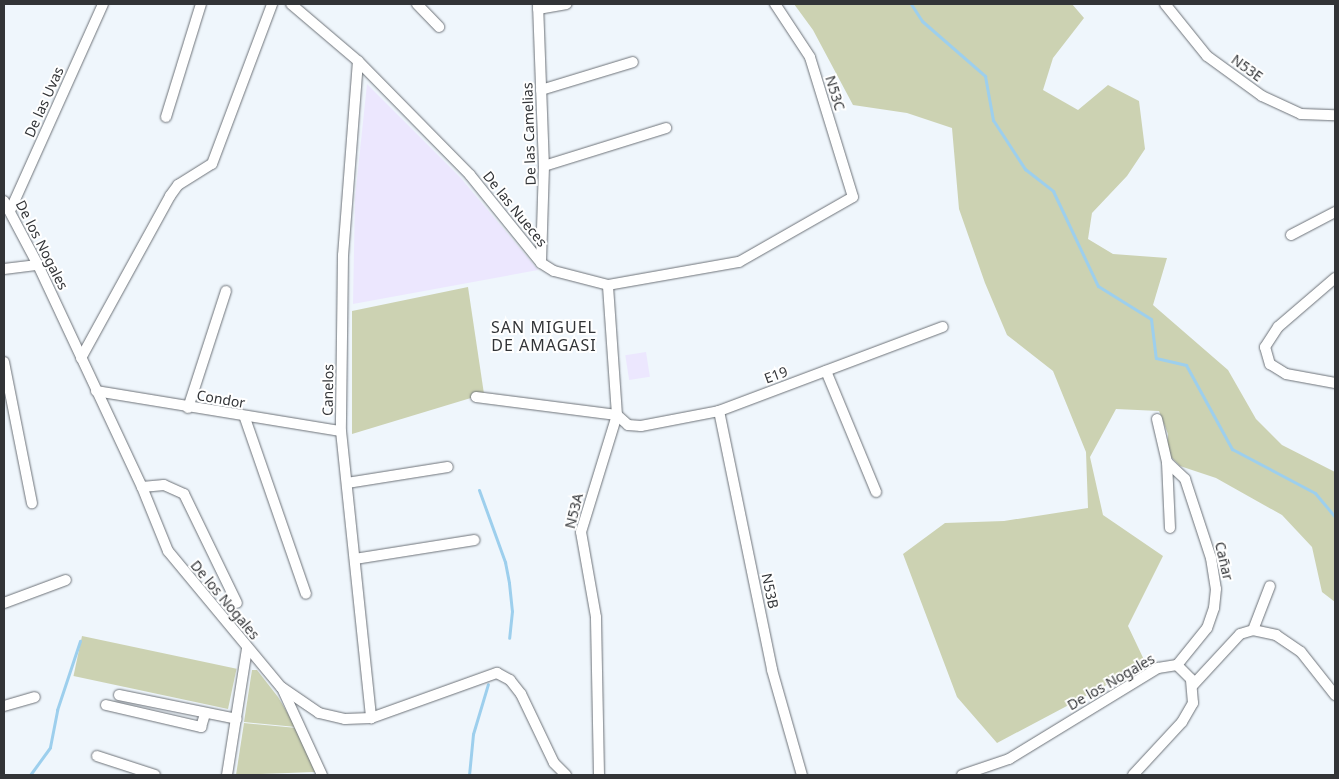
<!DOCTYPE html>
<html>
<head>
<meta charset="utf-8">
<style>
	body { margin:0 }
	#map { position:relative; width:1339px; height:779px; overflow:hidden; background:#eff6fc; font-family:"Noto Sans",sans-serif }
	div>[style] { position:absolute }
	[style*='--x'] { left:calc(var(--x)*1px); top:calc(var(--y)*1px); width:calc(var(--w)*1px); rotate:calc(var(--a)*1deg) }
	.education>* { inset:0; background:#ece7fe; transform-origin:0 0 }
	.green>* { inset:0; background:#ccd2b2; transform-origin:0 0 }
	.stream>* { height:3px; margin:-1.5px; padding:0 1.5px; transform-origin:1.5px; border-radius:1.5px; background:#9dcfed }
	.roads { filter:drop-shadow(0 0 1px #6d7278) drop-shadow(0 0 1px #6d7278) }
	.minor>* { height:10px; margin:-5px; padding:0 5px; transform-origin:5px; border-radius:5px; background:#fff }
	span { translate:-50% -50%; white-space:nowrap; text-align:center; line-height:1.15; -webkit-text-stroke:4px #fff; paint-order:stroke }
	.street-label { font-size:14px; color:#323437 }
	.quarter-label { font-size:16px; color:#323437; letter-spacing:1px }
	.frame { position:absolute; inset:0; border:5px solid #323437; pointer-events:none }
</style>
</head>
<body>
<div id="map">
	<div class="education">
		<i style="clip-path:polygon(367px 84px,460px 177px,538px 270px,353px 304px,355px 198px)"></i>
		<i style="left:646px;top:352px;width:25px;height:21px;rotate:81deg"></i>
	</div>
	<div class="green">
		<i style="clip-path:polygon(794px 4px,1072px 4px,1084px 18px,1053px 58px,1043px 90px,1078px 110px,1108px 85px,1139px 101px,1145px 149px,1127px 176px,1092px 213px,1088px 239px,1113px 254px,1167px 258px,1153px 305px,1228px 370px,1256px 419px,1282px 445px,1335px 472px,1335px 602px,1322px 592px,1312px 547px,1282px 515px,1216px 478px,1180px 466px,1167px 453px,1168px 434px,1159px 411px,1116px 409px,1090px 457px,1103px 515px,1163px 556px,1128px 626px,1146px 664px,997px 743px,957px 697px,903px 554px,945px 523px,1004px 521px,1088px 508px,1086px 452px,1053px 371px,1007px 335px,985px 283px,959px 209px,952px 128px,907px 113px,853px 105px,813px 30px)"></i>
		<i style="clip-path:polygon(468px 287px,484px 394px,352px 434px,352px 311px)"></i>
		<i style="left:82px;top:636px;width:158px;height:41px;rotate:12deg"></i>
		<i style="clip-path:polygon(252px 670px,257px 670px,278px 697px,296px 727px,244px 722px)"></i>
		<i style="clip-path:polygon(244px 723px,297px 728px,315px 772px,236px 775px)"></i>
	</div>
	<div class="stream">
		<i style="--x:911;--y:4;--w:20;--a:57"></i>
		<i style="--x:922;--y:21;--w:84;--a:41.1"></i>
		<i style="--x:985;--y:76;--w:45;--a:79.7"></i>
		<i style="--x:993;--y:120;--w:59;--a:56.9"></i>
		<i style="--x:1025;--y:169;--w:36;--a:38"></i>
		<i style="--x:1053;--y:191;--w:105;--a:64.7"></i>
		<i style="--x:1098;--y:286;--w:62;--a:31.9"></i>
		<i style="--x:1151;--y:319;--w:39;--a:83"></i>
		<i style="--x:1156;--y:358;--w:31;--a:13"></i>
		<i style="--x:1186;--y:365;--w:96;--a:61.3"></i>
		<i style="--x:1232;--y:449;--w:94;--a:27.9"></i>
		<i style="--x:1315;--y:493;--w:31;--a:50"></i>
		<i style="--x:479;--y:490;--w:77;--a:70.1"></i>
		<i style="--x:505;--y:562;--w:21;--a:79"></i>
		<i style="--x:509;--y:583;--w:28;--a:84"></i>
		<i style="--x:512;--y:611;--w:27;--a:96"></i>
		<i style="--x:30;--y:775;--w:34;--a:-54"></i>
		<i style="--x:50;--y:747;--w:38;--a:-79"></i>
		<i style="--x:57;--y:710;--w:73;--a:-71.6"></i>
		<i style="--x:469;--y:775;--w:41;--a:-84.4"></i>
		<i style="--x:473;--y:734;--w:52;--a:-73.3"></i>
	</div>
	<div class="roads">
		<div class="minor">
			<i style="--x:291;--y:4;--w:88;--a:40.4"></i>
			<i style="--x:358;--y:61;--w:160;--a:45.5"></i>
			<i style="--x:470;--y:175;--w:113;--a:51.1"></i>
			<i style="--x:541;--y:263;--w:15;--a:32"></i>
			<i style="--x:554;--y:271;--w:56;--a:14.5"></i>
			<i style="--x:608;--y:285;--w:133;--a:-10"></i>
			<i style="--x:739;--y:262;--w:131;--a:-29.7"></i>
			<i style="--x:853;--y:197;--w:146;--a:-107.1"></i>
			<i style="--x:810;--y:57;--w:64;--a:-123.4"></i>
			<i style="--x:417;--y:4;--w:32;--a:46"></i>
			<i style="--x:538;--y:4;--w:162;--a:87.9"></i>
			<i style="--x:544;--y:166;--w:97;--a:91.8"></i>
			<i style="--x:1165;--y:4;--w:67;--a:51.1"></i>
			<i style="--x:1207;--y:56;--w:68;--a:36"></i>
			<i style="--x:1262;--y:96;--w:43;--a:24.8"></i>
			<i style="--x:1301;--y:114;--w:34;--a:2"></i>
			<i style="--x:538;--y:9;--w:29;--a:-10"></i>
			<i style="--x:358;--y:61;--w:195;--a:94.4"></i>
			<i style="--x:343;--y:255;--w:176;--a:90.7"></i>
			<i style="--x:341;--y:431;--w:289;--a:84"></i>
			<i style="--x:541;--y:90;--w:96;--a:-16.9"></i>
			<i style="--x:166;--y:117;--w:118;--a:-72.8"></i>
			<i style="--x:544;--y:166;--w:128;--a:-17.3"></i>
			<i style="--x:4;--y:201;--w:72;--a:62"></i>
			<i style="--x:38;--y:265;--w:245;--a:64.9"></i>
			<i style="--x:142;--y:487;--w:69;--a:67.9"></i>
			<i style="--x:168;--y:551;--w:177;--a:50.3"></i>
			<i style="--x:281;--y:687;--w:46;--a:34.4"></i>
			<i style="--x:319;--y:713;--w:27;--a:13"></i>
			<i style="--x:345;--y:719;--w:26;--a:-2"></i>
			<i style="--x:371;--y:718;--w:134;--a:-19.7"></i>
			<i style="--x:497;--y:673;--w:15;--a:28"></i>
			<i style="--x:510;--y:680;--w:18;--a:52"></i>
			<i style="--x:521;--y:694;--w:76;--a:64.4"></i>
			<i style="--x:554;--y:763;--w:17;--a:45"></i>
			<i style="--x:10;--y:211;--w:227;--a:-65.8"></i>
			<i style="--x:1291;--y:235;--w:50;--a:-27.6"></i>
			<i style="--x:4;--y:269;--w:34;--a:-7"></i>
			<i style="--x:1335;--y:278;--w:75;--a:139.3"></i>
			<i style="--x:1278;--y:327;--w:24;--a:123"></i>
			<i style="--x:1265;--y:347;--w:18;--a:74"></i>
			<i style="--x:1270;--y:364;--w:19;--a:32"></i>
			<i style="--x:1286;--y:374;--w:50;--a:10.4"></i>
			<i style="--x:81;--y:358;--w:185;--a:-61.2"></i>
			<i style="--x:170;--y:196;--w:14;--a:-54"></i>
			<i style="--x:178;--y:185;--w:40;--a:-32"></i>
			<i style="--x:212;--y:164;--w:171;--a:-69.4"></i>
			<i style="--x:4;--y:362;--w:144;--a:78.8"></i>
			<i style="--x:826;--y:371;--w:131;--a:67.5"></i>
			<i style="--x:96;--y:391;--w:248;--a:9.3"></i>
			<i style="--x:476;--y:397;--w:142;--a:7.3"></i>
			<i style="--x:188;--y:408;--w:123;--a:-72"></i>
			<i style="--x:719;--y:411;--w:264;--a:78.4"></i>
			<i style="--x:772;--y:670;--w:109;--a:74.1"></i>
			<i style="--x:617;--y:415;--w:15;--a:42"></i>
			<i style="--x:628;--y:425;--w:13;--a:4"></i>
			<i style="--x:641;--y:426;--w:79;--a:-10.9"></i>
			<i style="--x:719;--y:411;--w:239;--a:-20.6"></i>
			<i style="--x:245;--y:418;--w:186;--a:70.9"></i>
			<i style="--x:1157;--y:419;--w:44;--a:76.9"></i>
			<i style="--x:1167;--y:462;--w:66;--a:87.4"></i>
			<i style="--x:1167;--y:462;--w:25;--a:43"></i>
			<i style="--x:1185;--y:479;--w:83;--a:71.8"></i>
			<i style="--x:1211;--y:558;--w:31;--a:81"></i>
			<i style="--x:1216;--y:589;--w:19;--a:96"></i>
			<i style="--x:1214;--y:608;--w:21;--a:109"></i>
			<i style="--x:1207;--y:628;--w:48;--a:129"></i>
			<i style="--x:347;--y:483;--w:102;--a:-9"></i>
			<i style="--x:142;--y:487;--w:22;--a:-5"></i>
			<i style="--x:164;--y:485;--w:22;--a:24"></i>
			<i style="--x:184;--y:494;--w:121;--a:64.1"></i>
			<i style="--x:355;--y:559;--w:121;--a:-9"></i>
			<i style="--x:4;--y:603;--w:66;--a:-20.4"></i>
			<i style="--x:1253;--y:630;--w:47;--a:-68.9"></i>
			<i style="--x:1193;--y:685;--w:69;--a:-47.3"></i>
			<i style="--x:1240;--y:634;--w:14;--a:-17"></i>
			<i style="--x:1253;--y:630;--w:24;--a:12"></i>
			<i style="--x:1276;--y:635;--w:30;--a:34"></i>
			<i style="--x:1301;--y:652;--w:55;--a:51.7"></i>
			<i style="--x:282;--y:688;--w:96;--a:65.3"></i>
			<i style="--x:119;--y:695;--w:120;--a:11.5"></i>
			<i style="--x:106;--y:705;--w:98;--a:13"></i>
			<i style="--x:201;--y:727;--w:14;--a:-73"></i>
			<i style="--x:4;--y:706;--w:32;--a:-16"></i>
			<i style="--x:97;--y:756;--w:61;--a:18.1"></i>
			<i style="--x:227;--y:775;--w:128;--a:-81"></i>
			<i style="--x:599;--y:775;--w:158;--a:-91.1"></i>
			<i style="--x:596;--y:617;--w:86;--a:-100"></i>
			<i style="--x:581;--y:532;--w:122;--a:-72.9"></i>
			<i style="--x:617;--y:415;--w:130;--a:-94"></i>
			<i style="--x:962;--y:775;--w:50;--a:-18.8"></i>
			<i style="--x:1009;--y:759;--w:175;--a:-31.4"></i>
			<i style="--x:1158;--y:668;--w:19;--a:-9"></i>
			<i style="--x:1133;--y:775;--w:72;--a:-47.2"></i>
			<i style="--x:1182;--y:722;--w:22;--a:-60"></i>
			<i style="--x:1193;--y:703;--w:24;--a:-95"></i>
			<i style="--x:1191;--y:679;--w:20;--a:-135"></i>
		</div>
	</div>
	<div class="street-label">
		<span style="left:1247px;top:68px;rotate:36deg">N53E</span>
		<span style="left:835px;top:93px;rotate:73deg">N53C</span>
		<span style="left:44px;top:102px;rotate:-66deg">De las Uvas</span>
		<span style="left:529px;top:134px;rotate:-92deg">De las Camelias</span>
		<span style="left:515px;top:209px;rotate:51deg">De las Nueces</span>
		<span style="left:42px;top:245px;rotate:63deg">De los Nogales</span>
		<span style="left:776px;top:375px;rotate:-20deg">E19</span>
		<span style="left:328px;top:390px;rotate:-89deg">Canelos</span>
		<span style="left:221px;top:399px;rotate:10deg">Condor</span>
		<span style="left:574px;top:511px;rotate:-76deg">N53A</span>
		<span style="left:1224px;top:561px;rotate:77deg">Cañar</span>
		<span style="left:770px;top:591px;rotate:78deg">N53B</span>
		<span style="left:225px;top:600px;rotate:50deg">De los Nogales</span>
		<span style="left:1111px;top:682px;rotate:-30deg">De los Nogales</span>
	</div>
	<div class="quarter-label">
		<span style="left:544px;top:336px">SAN MIGUEL<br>DE AMAGASI</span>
	</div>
	<div class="frame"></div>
</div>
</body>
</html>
